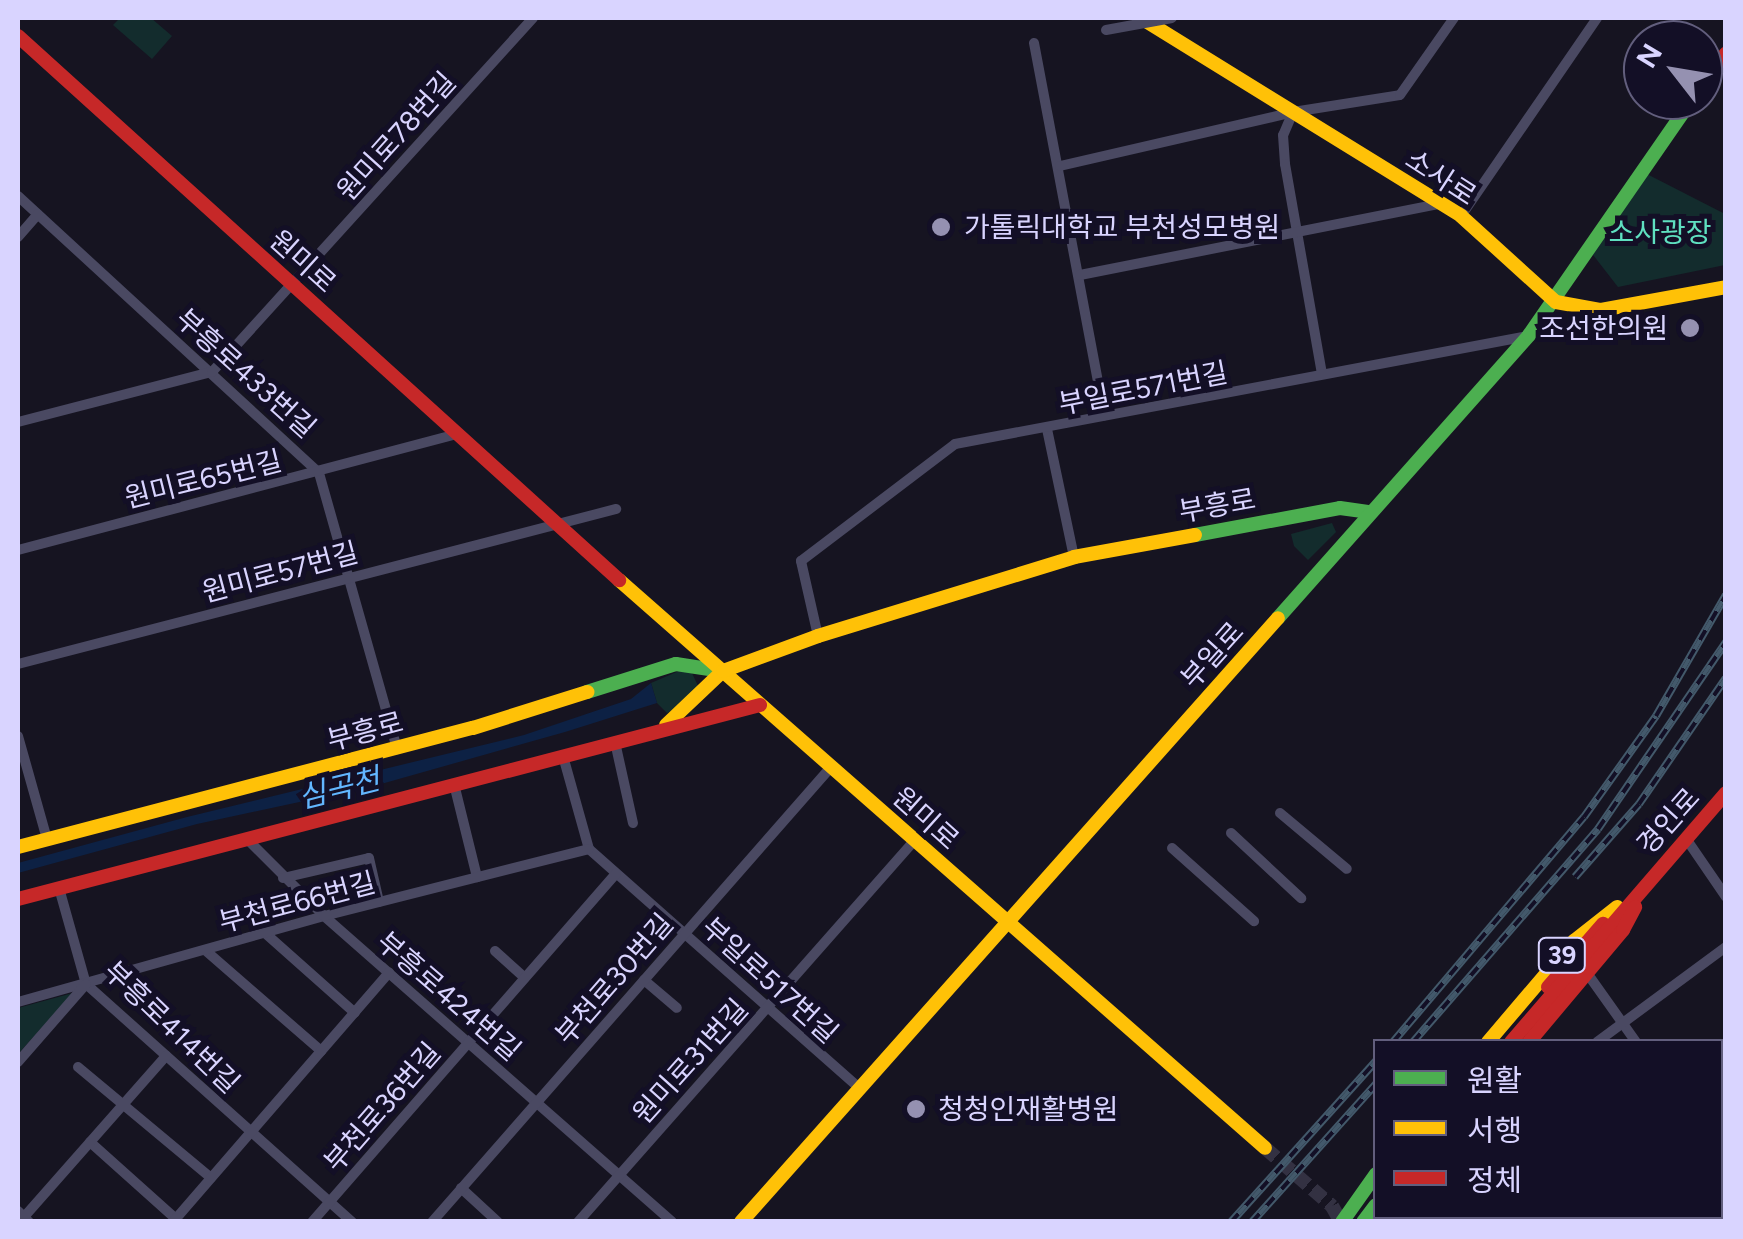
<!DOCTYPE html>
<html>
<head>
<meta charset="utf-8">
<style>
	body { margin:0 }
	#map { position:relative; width:1743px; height:1239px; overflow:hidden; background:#161421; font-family:Figtree,"Noto Sans KR",sans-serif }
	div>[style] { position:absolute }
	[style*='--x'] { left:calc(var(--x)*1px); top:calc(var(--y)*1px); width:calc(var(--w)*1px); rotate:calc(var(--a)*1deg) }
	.green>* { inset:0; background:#132c2d }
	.water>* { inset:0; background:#0d2144 }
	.secondary-tunnel>* { height:14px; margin-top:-7px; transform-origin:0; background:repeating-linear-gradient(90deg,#333142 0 14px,transparent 0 21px) }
	.street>* { height:10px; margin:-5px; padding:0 5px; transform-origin:5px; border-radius:5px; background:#4a4962 }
	.fast>* { height:14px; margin:-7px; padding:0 7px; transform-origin:7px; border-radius:7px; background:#4caf50 }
	.slow>* { height:14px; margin:-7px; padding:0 7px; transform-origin:7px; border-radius:7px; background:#ffc107 }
	.jam>* { height:14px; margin:-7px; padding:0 7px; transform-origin:7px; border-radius:7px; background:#c62828 }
	.rail>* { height:8px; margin-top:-4px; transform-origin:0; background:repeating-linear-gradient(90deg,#130f26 0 11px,#43596b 0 22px); box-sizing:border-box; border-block:2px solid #43596b }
	.street-bridge>* { height:10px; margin:-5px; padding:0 5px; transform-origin:5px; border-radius:5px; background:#4a4962 }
	.dots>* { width:28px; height:28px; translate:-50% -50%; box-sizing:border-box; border:5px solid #130f26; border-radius:50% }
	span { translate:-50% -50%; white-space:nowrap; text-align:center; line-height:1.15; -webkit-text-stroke:10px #130f26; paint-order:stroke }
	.shield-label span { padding:2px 8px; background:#130f26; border:2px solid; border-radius:8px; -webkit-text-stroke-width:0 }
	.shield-label { font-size:25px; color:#d9d4ff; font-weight:700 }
	.street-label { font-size:28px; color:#d9d4ff }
	.poi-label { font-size:28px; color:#d9d4ff }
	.left { translate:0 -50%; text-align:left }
	.right { translate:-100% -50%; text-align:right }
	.park-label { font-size:28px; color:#5fe0c0 }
	.water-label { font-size:30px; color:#62b6ff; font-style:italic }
	.frame { position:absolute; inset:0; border:20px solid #d9d4ff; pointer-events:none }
	.legend { position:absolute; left:1373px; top:1039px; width:350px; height:180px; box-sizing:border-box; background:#130f26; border:2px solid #625e7d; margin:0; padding:12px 18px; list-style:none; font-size:30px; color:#d9d4ff }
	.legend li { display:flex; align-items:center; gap:20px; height:50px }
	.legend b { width:50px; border:2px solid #625e7d }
	.north { position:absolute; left:1623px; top:20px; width:100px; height:100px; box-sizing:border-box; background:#130f26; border:2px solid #625e7d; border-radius:50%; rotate:301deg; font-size:28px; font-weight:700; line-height:40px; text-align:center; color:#d9d4ff }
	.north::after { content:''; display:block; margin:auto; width:35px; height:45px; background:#9591b1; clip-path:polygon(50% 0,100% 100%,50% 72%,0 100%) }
</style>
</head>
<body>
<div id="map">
	<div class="green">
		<i style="clip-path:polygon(120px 18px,151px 18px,172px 36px,152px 59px,113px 25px)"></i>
		<i style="clip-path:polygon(1643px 172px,1725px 214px,1725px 265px,1618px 287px,1590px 251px)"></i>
		<i style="clip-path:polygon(1332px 523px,1336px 532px,1308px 560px,1294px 546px,1291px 534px)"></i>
		<i style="clip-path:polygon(679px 671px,692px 673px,698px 686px,689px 702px,667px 713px,657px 703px,651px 683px)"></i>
		<i style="clip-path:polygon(73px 993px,18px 1054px,18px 1008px)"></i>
	</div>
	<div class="water">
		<i style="clip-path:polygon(651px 683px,657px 703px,565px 732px,374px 786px,197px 824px,18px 873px,18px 863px,187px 817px,524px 735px,631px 699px)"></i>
	</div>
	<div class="secondary-tunnel">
		<i style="--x:1265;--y:1148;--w:89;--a:40.9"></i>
		<i style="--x:1332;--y:1206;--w:18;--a:61"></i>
	</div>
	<div class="street">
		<i style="--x:1034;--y:43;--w:379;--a:79.3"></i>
		<i style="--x:1293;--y:112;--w:25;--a:113"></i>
		<i style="--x:1283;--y:135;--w:29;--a:86"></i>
		<i style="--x:1285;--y:164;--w:213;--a:80"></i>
		<i style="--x:1060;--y:166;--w:239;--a:-13"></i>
		<i style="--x:1293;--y:112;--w:108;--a:-9"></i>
		<i style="--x:1400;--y:95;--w:94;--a:-55"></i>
		<i style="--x:18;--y:196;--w:409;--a:42.6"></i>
		<i style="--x:319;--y:473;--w:287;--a:74.2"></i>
		<i style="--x:1461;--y:216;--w:240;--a:-55.5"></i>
		<i style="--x:18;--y:237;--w:30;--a:-49"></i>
		<i style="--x:1080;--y:275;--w:365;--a:-11.2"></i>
		<i style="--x:18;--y:422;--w:200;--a:-14.5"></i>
		<i style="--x:212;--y:372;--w:478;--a:-47.8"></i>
		<i style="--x:1047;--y:429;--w:131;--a:78.1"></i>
		<i style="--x:18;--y:550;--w:454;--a:-14.8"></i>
		<i style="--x:818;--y:636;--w:77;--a:-102.8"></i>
		<i style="--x:801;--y:561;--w:193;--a:-37.2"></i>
		<i style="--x:955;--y:444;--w:583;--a:-10.67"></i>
		<i style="--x:18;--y:664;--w:618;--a:-14.53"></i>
		<i style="--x:18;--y:736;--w:107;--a:74.3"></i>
		<i style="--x:615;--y:742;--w:83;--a:77.5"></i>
		<i style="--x:563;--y:756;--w:97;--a:74.4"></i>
		<i style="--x:589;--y:849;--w:362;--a:41.5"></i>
		<i style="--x:454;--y:784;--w:96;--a:76.1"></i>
		<i style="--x:1280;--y:813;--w:87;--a:39.9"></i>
		<i style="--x:1231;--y:833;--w:96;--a:42.9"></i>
		<i style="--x:247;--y:839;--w:109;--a:45"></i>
		<i style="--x:324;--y:916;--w:463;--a:41.3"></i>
		<i style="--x:1687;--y:840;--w:69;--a:55.6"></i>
		<i style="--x:1172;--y:848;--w:110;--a:41.7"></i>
		<i style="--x:283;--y:878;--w:88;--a:-13.1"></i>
		<i style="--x:369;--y:858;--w:45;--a:77.2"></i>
		<i style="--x:59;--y:888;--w:100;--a:74.3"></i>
		<i style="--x:86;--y:984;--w:357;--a:41.8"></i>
		<i style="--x:265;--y:933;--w:120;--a:41.6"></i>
		<i style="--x:205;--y:950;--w:154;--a:41"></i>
		<i style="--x:495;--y:951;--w:40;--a:42"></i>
		<i style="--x:1587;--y:973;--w:85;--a:54.6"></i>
		<i style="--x:644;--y:980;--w:43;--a:40.3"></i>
		<i style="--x:18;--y:1002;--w:318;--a:-15.7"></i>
		<i style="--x:324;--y:916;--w:273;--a:-14.2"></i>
		<i style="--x:1597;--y:1042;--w:160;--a:-36.4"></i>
		<i style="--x:18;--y:1062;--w:103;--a:-48.9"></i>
		<i style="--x:78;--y:1067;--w:173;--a:39.8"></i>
		<i style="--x:1720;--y:1106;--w:8;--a:-45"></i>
		<i style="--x:90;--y:1142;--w:115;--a:41.8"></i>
		<i style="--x:461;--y:1188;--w:50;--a:42.6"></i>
		<i style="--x:18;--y:1211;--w:16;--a:45"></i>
		<i style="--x:1548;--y:1216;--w:13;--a:29"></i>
		<i style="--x:24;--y:1217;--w:215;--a:-48.6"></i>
		<i style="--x:173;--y:1222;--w:330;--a:-49.1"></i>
		<i style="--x:312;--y:1222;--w:462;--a:-48.9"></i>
		<i style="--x:432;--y:1222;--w:605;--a:-48.75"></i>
		<i style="--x:578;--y:1222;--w:508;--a:-48.59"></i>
		<i style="--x:1616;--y:1222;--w:8;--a:-50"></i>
	</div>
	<div class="fast">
		<i style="--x:1195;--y:535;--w:147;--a:-10.5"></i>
		<i style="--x:1340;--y:508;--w:30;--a:8"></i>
		<i style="--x:1278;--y:618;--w:378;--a:-48.4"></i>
		<i style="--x:1529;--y:335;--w:286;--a:-55.3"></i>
		<i style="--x:587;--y:692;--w:93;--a:-17.5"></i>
		<i style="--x:676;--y:664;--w:47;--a:8.7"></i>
		<i style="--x:1342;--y:1222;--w:59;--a:-54.7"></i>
		<i style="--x:1363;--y:1222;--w:21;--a:-53"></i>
	</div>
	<div class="slow">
		<i style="--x:1141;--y:18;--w:376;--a:31.7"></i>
		<i style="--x:1461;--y:216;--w:128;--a:42.2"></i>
		<i style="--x:1556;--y:302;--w:46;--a:10.1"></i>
		<i style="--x:1601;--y:310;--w:127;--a:-10.4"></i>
		<i style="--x:619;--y:580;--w:860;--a:41.32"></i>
		<i style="--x:666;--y:725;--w:79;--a:-43.5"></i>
		<i style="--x:723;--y:671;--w:101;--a:-20.2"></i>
		<i style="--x:818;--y:636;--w:268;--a:-17.1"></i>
		<i style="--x:1074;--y:557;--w:123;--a:-10.3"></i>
		<i style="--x:18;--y:847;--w:470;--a:-14.7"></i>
		<i style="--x:473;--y:728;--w:120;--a:-17.5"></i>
		<i style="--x:1488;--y:1042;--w:133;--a:-49.6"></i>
		<i style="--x:1574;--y:941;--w:55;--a:-38.3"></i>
		<i style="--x:741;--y:1222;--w:808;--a:-48.36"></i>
	</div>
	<div class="jam">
		<i style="--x:18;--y:36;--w:811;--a:42.15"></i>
		<i style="--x:1703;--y:85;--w:39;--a:-54"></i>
		<i style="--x:18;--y:899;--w:767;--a:-14.65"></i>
		<i style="--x:1548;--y:987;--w:84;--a:-48.9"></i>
		<i style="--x:1511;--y:1042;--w:329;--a:-49.2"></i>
		<i style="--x:1529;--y:1042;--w:146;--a:-50"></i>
		<i style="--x:1623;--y:930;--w:26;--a:-62"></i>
		<i style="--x:1379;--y:1222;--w:7;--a:-56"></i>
	</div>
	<div class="rail">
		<i style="--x:1575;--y:877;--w:97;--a:-48.8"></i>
		<i style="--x:1639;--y:804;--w:153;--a:-55.4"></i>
		<i style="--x:1393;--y:1042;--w:295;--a:-49.7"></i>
		<i style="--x:1584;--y:817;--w:124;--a:-54.5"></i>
		<i style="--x:1656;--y:716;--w:140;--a:-60"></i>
		<i style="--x:1413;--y:1042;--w:282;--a:-49"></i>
		<i style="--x:1598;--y:829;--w:227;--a:-55.6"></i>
		<i style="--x:1231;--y:1222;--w:217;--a:-48"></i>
		<i style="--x:1252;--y:1222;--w:186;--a:-48.1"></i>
	</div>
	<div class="street-bridge">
		<i style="--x:1106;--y:30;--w:67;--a:-10.3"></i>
	</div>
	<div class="dots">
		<i style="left:941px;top:227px;background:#9591b1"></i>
		<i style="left:1690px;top:328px;background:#9591b1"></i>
		<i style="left:916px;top:1109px;background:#9591b1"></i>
	</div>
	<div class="shield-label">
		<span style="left:1562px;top:955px">39</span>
	</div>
	<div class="street-label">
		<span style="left:396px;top:136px;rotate:-48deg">원미로78번길</span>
		<span style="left:1441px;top:177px;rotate:33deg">소사로</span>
		<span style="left:303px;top:261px;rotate:42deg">원미로</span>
		<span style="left:246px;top:373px;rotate:42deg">부흥로433번길</span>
		<span style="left:1143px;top:388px;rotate:-11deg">부일로571번길</span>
		<span style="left:203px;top:479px;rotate:-14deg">원미로65번길</span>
		<span style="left:1217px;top:505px;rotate:-10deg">부흥로</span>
		<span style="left:280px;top:572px;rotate:-15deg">원미로57번길</span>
		<span style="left:1212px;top:655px;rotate:-48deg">부일로</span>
		<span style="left:365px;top:731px;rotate:-15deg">부흥로</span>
		<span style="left:926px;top:818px;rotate:42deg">원미로</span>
		<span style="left:1668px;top:821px;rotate:-48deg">경인로</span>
		<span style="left:297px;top:902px;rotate:-15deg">부천로66번길</span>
		<span style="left:614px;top:979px;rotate:-49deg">부천로30번길</span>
		<span style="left:770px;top:980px;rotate:42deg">부일로517번길</span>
		<span style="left:449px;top:996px;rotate:41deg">부흥로424번길</span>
		<span style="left:172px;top:1027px;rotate:44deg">부흥로414번길</span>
		<span style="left:690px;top:1061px;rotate:-48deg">원미로31번길</span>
		<span style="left:382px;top:1107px;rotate:-49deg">부천로36번길</span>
	</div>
	<div class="poi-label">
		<span class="left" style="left:964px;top:227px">가톨릭대학교 부천성모병원</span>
		<span class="right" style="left:1668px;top:328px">조선한의원</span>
		<span class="left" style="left:938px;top:1109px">청청인재활병원</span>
	</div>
	<div class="park-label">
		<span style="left:1660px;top:232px">소사광장</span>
	</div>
	<div class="water-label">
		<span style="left:339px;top:789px;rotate:-14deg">심곡천</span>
	</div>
	<div class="frame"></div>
	<ul class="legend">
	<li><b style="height:12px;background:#4caf50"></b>원활</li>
	<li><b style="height:12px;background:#ffc107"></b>서행</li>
	<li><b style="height:12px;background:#c62828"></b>정체</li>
	</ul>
	<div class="north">N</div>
</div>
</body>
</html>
